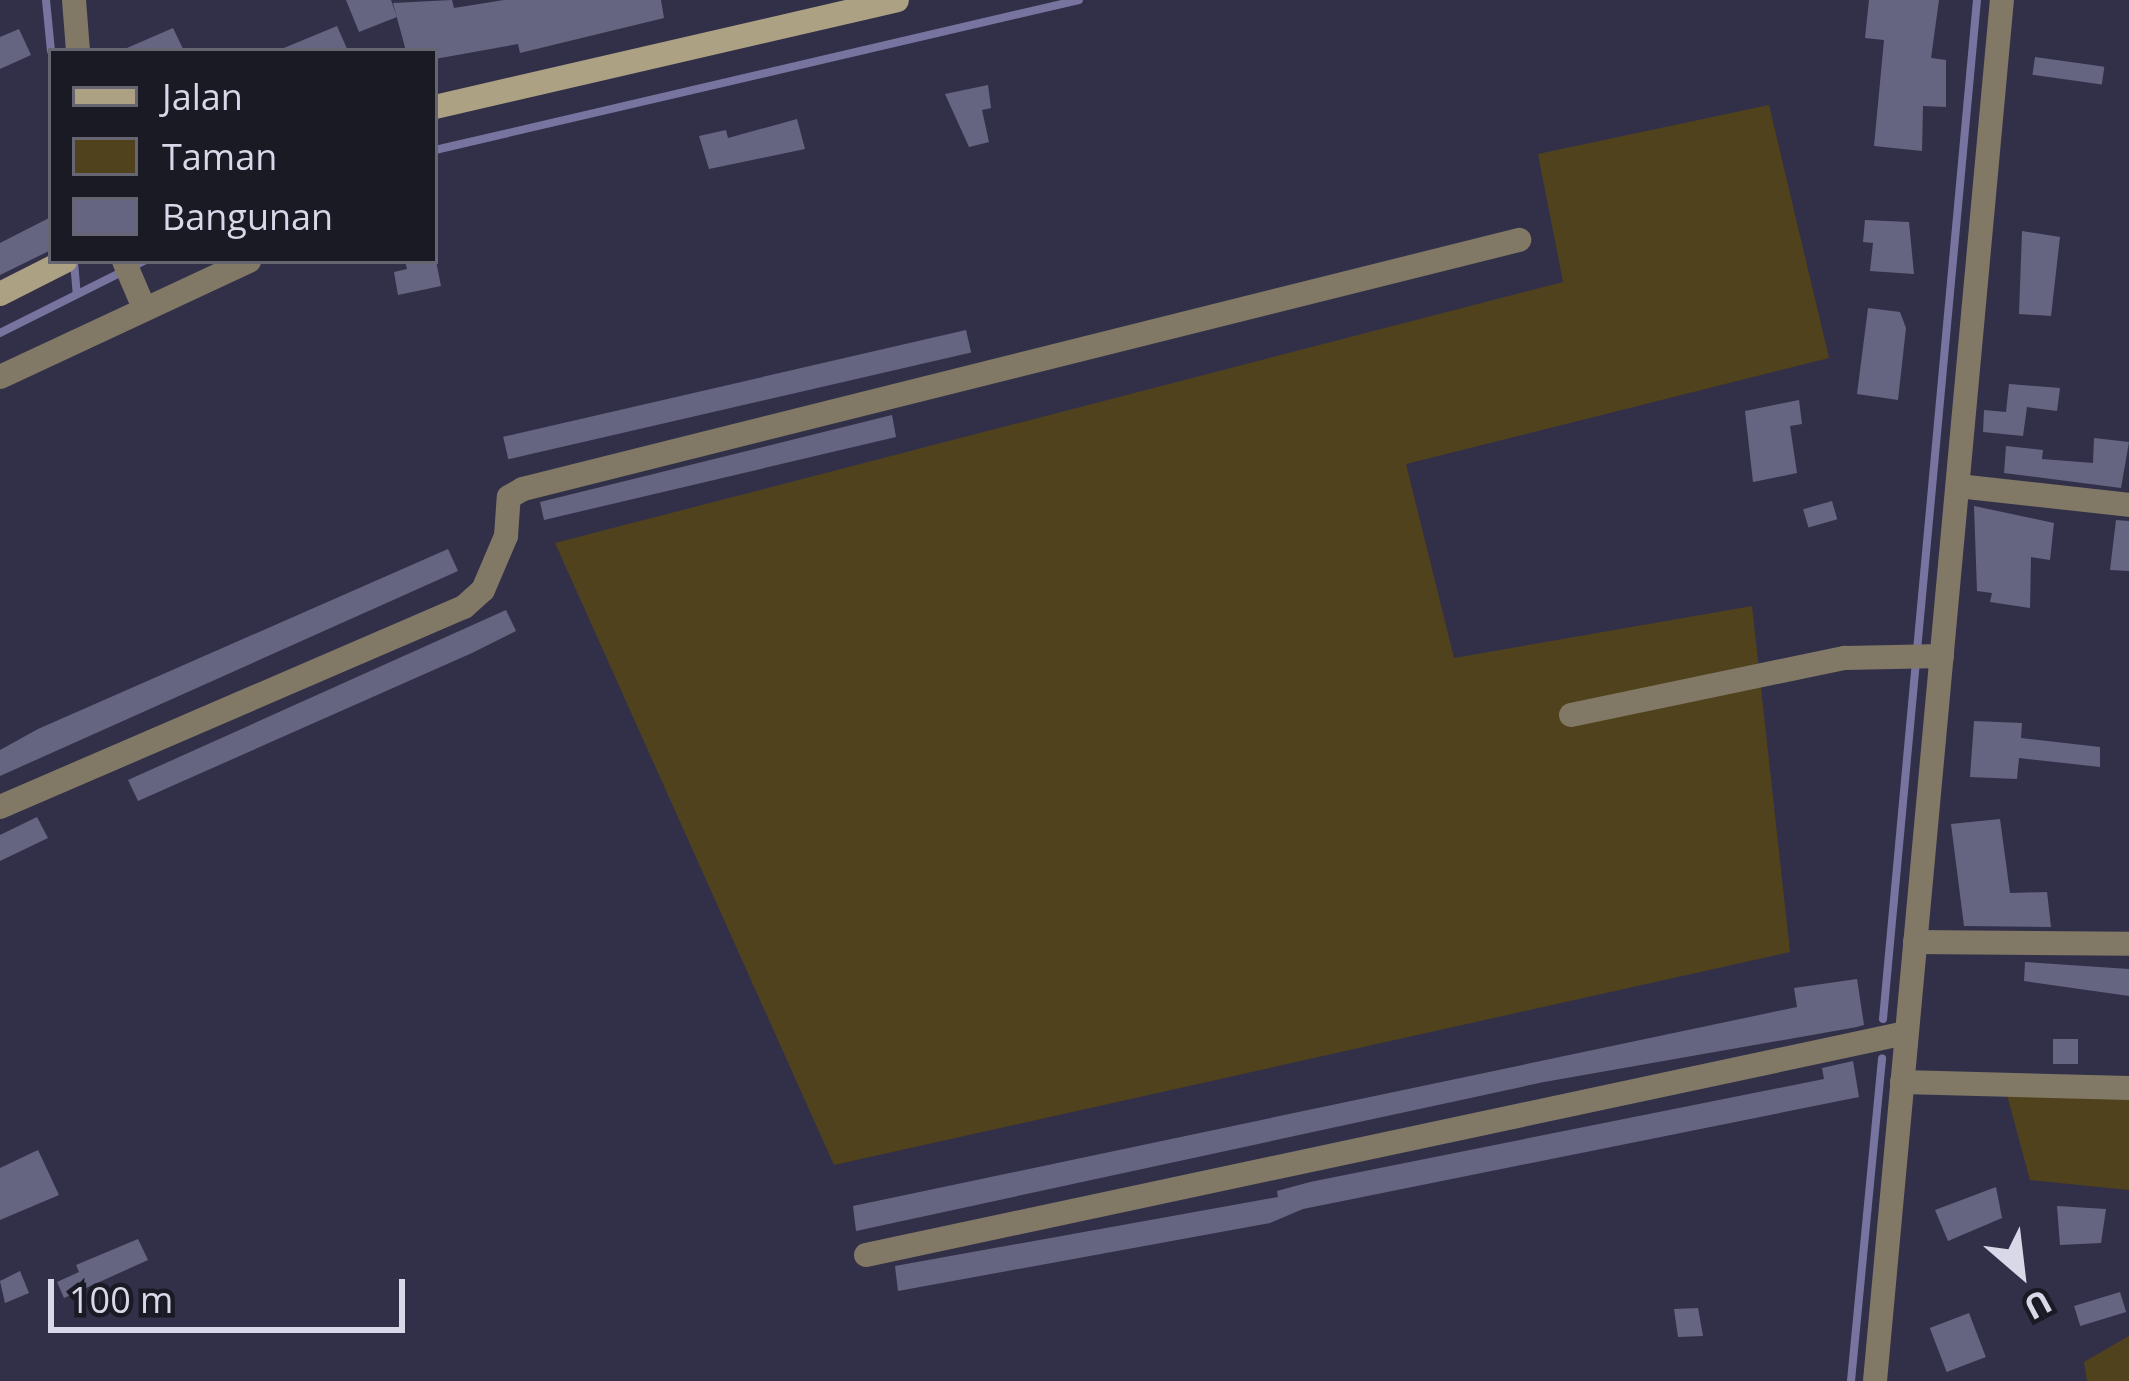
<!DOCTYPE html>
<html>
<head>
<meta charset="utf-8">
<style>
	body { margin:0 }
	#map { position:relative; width:2129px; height:1381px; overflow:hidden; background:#323049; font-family:"Open Sans",sans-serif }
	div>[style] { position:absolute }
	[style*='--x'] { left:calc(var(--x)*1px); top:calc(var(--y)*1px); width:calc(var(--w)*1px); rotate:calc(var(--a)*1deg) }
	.green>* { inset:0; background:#50421c }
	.stream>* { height:8px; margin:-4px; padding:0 4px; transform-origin:4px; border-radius:4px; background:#7775a0 }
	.building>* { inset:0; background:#666581; transform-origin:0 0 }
	.street>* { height:24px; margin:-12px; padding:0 12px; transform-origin:12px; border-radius:12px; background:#817966 }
	.secondary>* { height:24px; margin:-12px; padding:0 12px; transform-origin:12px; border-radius:12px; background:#aca182 }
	span { translate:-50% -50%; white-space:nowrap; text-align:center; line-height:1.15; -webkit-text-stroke:12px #1a1a25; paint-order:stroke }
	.legend { position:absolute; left:48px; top:48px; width:390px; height:216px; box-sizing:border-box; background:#1a1a25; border:3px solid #666673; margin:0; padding:15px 21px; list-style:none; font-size:36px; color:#d8d8e8 }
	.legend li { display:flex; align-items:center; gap:24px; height:60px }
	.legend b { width:60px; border:3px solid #666673 }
	.north { position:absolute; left:1961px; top:1213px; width:120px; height:120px; -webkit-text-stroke:9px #1a1a25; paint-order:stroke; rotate:152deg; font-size:33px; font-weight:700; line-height:48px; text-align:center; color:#d8d8e8 }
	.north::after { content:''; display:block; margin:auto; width:42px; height:54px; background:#d8d8e8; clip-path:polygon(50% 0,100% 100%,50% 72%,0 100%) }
	.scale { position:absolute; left:48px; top:1279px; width:357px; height:54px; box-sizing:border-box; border:6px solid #d8d8e8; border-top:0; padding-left:15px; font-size:36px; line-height:42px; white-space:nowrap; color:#d8d8e8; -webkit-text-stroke:9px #1a1a25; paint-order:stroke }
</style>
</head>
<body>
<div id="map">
	<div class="green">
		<i style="clip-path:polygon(1769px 105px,1829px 358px,1406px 464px,1454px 658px,1752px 606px,1790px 952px,834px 1165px,555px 543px,1563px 282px,1538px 154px)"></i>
		<i style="clip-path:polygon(2007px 1095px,2129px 1099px,2129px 1190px,2030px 1180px)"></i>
		<i style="clip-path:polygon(2129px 1336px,2129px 1381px,2087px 1381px,2084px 1362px)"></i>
	</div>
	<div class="stream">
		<i style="--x:46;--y:0;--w:51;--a:84.4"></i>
		<i style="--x:435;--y:150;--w:661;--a:-13.11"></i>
		<i style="--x:74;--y:262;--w:32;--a:85"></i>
		<i style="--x:0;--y:333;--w:161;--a:-26.6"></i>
		<i style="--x:1883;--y:1019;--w:1023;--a:-84.73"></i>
		<i style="--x:1851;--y:1381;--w:324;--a:-84.5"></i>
	</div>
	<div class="building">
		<i style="clip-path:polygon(346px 0,391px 0,397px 17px,359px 32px)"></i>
		<i style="clip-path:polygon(452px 0,454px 8px,504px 0,661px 0,664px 18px,520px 53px,518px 44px,435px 59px,435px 51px,406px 51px,393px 3px)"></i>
		<i style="clip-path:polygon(1869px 0,1939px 0,1931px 58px,1946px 60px,1946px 107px,1923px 106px,1922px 151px,1874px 146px,1884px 40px,1865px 38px)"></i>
		<i style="clip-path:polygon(337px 26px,348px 51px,279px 51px,279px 50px)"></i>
		<i style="clip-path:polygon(173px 28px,184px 51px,120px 51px)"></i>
		<i style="clip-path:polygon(19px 29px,31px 55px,0 69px,0 37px)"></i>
		<i style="left:2035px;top:57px;width:70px;height:18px;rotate:8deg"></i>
		<i style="clip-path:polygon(988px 85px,991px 108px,982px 110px,989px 142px,969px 147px,945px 94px)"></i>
		<i style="clip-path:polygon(797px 119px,805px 149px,709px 169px,699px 136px,726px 130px,728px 138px)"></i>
		<i style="clip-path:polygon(51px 217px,51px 250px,0 275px,0 243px)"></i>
		<i style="clip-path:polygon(1865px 220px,1909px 222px,1914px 274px,1870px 271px,1873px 243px,1863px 242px)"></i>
		<i style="clip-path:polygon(2022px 231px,2060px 237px,2051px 316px,2019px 314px)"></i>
		<i style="clip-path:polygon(405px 261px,436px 261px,441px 286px,398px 295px,394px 272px,407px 269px)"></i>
		<i style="clip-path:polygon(1868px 308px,1900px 312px,1906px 328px,1898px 400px,1857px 394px)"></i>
		<i style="left:966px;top:330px;width:23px;height:475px;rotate:77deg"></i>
		<i style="clip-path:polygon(2009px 384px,2060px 388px,2057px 411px,2027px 407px,2023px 436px,1983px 432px,1984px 410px,2006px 412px)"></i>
		<i style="clip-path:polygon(1799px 400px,1802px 424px,1790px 426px,1797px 473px,1753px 482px,1745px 411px)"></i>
		<i style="clip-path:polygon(892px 415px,896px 437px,544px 520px,540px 502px)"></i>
		<i style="clip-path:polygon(2094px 438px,2129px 442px,2121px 488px,2004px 473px,2006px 446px,2043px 450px,2042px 459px,2093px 463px)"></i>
		<i style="left:1832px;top:501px;width:19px;height:30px;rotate:74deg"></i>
		<i style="clip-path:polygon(1974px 506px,2054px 523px,2050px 560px,2031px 557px,2030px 608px,1990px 602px,1992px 593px,1977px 591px)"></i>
		<i style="clip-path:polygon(2116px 520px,2129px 521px,2129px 571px,2110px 570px)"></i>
		<i style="clip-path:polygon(448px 549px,458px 571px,0 776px,0 750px,38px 729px)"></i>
		<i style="clip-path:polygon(506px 610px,516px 631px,472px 653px,138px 801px,128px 780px)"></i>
		<i style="clip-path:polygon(1974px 721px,2022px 723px,2021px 738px,2100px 747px,2100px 767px,2019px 758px,2017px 779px,1970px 777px)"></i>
		<i style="clip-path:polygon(37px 817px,48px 838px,0 861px,0 835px)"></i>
		<i style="clip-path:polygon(2000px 819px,2010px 893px,2047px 892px,2051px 927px,1964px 926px,1951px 824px)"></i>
		<i style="clip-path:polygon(2025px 962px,2129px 969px,2129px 996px,2024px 981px)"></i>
		<i style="clip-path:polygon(1857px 979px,1864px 1025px,1857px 1027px,1544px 1082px,856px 1231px,853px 1206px,1797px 1007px,1794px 988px)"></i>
		<i style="left:2053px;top:1039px;width:25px;height:25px"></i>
		<i style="clip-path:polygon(1853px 1061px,1859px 1097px,1303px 1209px,1270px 1223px,898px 1291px,895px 1266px,1278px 1197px,1277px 1191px,1310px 1182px,1824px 1079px,1822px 1068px)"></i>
		<i style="clip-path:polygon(38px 1150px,59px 1195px,0 1220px,0 1168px)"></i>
		<i style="clip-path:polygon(1996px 1187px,2002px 1218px,1948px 1241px,1935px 1210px)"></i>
		<i style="clip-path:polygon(2057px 1206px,2106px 1209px,2101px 1243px,2060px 1245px)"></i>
		<i style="clip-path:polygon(138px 1239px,148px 1260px,64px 1298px,57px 1282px,79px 1272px,76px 1265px)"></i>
		<i style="clip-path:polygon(20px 1271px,29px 1293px,5px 1303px,0 1281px)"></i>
		<i style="left:2120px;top:1292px;width:21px;height:48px;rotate:73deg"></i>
		<i style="clip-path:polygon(1698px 1308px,1703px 1336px,1678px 1337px,1674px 1309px)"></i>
		<i style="left:1969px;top:1313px;width:47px;height:42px;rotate:69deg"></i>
	</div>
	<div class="street">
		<i style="--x:74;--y:0;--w:51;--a:85.5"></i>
		<i style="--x:124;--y:261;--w:51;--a:66.9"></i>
		<i style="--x:0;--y:377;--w:275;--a:-25"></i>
		<i style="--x:1958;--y:486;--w:172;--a:6.3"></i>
		<i style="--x:1571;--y:715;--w:280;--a:-11.8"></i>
		<i style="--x:1845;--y:658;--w:97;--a:-1.2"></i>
		<i style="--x:0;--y:807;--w:505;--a:-23.32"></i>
		<i style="--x:464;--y:607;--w:25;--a:-42"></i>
		<i style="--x:483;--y:590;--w:59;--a:-66.9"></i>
		<i style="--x:506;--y:536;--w:39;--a:-86"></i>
		<i style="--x:509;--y:497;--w:16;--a:-30"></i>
		<i style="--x:523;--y:489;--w:1027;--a:-14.04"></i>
		<i style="--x:1915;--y:942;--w:214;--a:0.5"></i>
		<i style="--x:1902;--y:1082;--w:227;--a:1.5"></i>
		<i style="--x:866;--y:1255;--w:1063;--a:-12.05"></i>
		<i style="--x:1875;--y:1381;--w:1387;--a:-84.75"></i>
	</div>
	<div class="secondary">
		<i style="--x:435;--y:107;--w:474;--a:-13"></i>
		<i style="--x:0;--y:294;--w:73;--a:-26.9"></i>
	</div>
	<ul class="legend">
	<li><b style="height:15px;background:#aca182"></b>Jalan</li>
	<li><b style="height:33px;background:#50421c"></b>Taman</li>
	<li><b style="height:33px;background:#666581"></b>Bangunan</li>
	</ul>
	<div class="north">U</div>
	<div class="scale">100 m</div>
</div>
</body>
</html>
